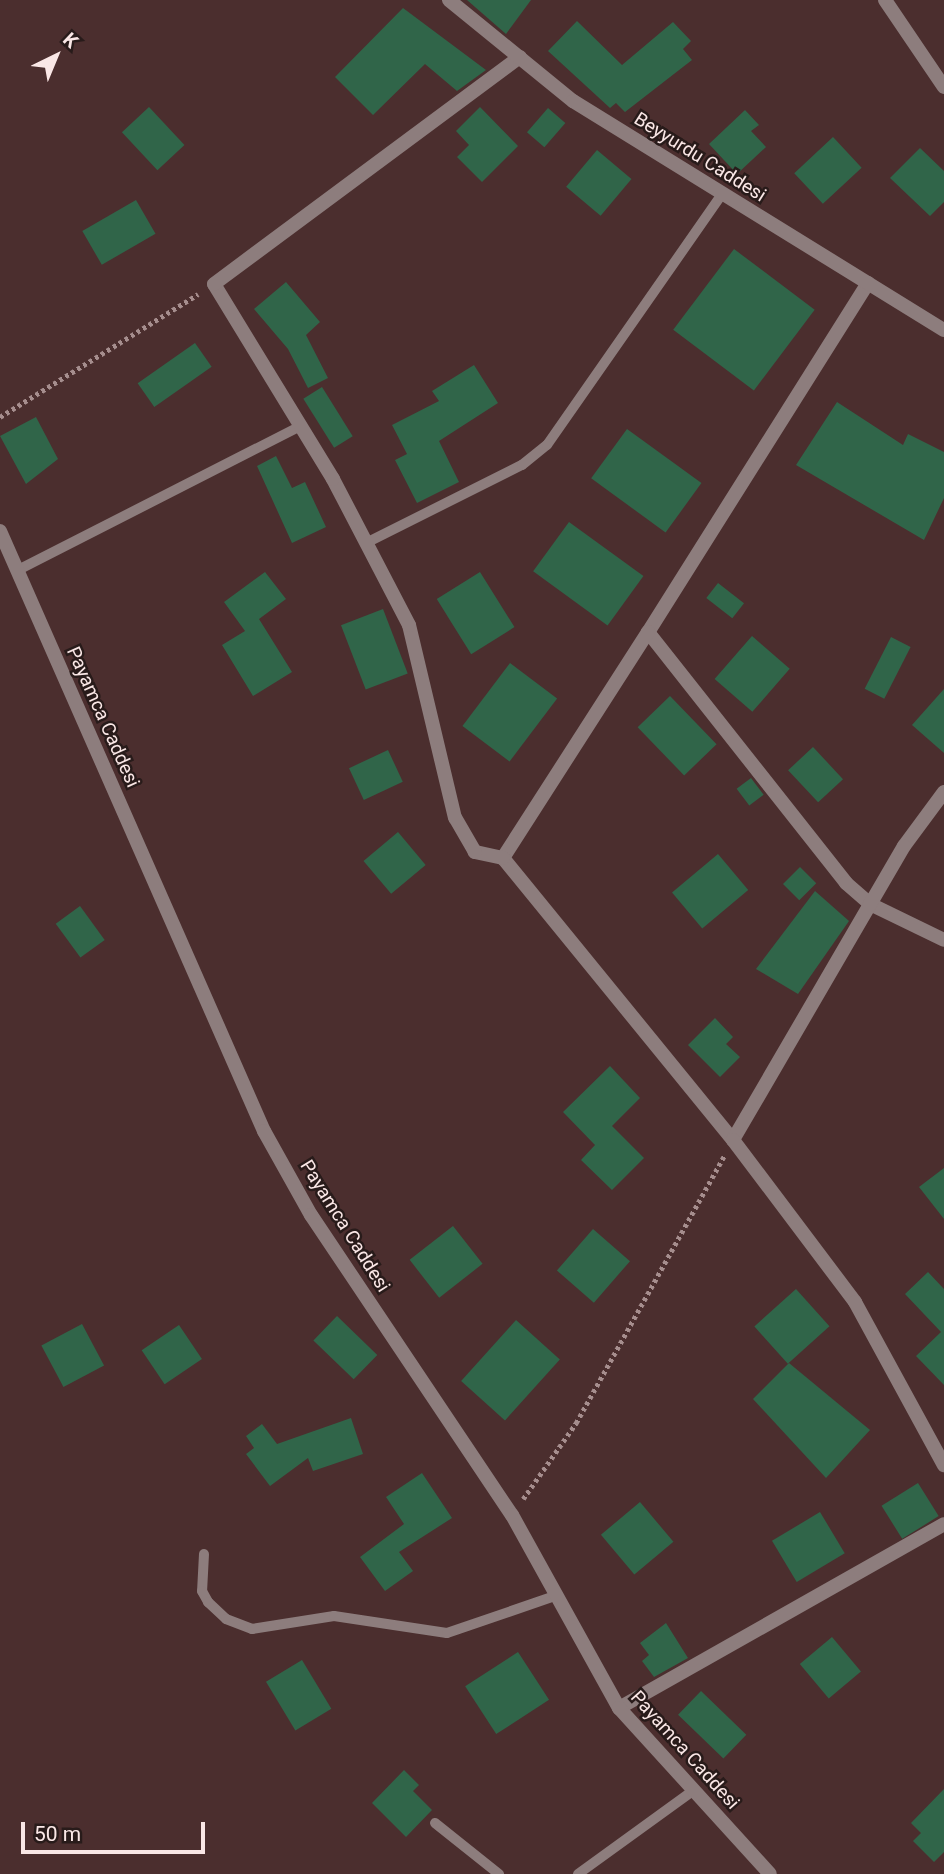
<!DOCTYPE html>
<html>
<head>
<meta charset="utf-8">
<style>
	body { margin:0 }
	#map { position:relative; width:944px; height:1874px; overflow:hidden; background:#4b2e2e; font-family:Roboto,sans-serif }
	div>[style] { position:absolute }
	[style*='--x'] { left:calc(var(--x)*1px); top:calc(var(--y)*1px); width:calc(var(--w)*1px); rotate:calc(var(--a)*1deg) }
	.building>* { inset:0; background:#306549; transform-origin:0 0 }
	.path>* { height:4.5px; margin-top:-2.25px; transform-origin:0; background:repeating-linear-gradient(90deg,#a68e8e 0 3.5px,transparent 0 7px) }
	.service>* { height:10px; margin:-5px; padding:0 5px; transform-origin:5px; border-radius:5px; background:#8d7d7d }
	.minor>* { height:14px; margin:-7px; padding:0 7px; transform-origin:7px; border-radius:7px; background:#8d7d7d }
	.tertiary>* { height:14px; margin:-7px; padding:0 7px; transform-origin:7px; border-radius:7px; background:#8d7d7d }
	span { translate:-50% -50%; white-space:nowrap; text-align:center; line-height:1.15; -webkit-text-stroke:5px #281b1a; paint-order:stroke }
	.street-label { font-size:19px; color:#fae7e6 }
	.north { position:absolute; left:21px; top:21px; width:70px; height:70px; -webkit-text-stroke:5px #281b1a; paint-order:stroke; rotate:43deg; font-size:19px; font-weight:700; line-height:28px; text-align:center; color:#fae7e6 }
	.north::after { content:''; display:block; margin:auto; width:24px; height:32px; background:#fae7e6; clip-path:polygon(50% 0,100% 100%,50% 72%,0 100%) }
	.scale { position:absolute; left:21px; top:1822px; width:184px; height:32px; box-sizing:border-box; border:4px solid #fae7e6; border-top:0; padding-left:9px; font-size:21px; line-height:24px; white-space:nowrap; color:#fae7e6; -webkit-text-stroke:5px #281b1a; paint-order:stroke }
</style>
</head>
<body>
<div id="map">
	<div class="building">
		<i style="clip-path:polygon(467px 0,531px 0,506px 34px)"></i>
		<i style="clip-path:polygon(403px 8px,486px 70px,457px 91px,425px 64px,373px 115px,335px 77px)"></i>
		<i style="clip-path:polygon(577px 21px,622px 65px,673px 22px,691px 41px,683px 49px,692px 60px,625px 112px,616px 103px,610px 108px,548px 51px)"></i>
		<i style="left:149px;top:107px;width:52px;height:37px;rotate:47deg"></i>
		<i style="clip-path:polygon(480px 107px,518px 146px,482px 182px,457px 157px,469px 145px,456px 131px)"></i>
		<i style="left:548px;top:108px;width:23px;height:32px;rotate:41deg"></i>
		<i style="clip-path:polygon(745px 110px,759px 125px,751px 131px,766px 147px,737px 174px,709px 144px)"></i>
		<i style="left:833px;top:137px;width:42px;height:53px;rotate:47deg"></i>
		<i style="clip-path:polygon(920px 148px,944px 171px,944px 202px,930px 216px,890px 178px)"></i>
		<i style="left:597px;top:150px;width:45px;height:48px;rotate:40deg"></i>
		<i style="left:136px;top:200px;width:39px;height:62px;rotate:60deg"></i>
		<i style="left:734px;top:249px;width:101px;height:101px;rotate:37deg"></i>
		<i style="clip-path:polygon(286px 282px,320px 322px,306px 335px,328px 378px,308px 388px,288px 349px,254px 309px)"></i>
		<i style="left:195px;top:343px;width:29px;height:70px;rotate:55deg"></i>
		<i style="clip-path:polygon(474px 365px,498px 403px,439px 441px,459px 482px,417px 503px,395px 460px,407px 454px,392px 425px,439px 401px,432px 391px)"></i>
		<i style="left:322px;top:387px;width:58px;height:22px;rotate:58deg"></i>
		<i style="clip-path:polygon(837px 402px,903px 445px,908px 434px,944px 452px,944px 498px,924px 540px,796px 465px)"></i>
		<i style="clip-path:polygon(36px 417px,58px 459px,26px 484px,0 436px)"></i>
		<i style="left:627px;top:429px;width:92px;height:61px;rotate:36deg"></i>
		<i style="clip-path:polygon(276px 456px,292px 488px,305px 482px,326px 527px,292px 543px,257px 466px)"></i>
		<i style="left:569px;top:522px;width:92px;height:61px;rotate:36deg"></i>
		<i style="clip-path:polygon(265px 572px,286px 599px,259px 619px,292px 672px,253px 696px,222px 645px,245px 631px,224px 602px)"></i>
		<i style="left:480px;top:572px;width:65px;height:51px;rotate:58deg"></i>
		<i style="left:718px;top:583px;width:33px;height:19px;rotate:38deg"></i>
		<i style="left:383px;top:609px;width:69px;height:45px;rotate:69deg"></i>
		<i style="left:752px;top:636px;width:50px;height:57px;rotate:41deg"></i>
		<i style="left:891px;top:637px;width:22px;height:58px;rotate:27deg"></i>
		<i style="left:510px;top:663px;width:59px;height:79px;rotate:37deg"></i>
		<i style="clip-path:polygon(944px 689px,944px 753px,912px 725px)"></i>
		<i style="left:670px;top:696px;width:67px;height:45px;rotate:46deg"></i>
		<i style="left:813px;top:747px;width:44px;height:34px;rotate:47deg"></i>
		<i style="left:388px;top:750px;width:35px;height:43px;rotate:65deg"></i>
		<i style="left:751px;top:778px;width:21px;height:18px;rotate:53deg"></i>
		<i style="left:398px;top:832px;width:43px;height:45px;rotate:50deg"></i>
		<i style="left:718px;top:854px;width:47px;height:60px;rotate:50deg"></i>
		<i style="left:800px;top:867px;width:23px;height:24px;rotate:45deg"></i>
		<i style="clip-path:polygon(815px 891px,849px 921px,798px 994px,756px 969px)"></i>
		<i style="left:80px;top:906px;width:42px;height:30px;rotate:54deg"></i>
		<i style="clip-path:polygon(715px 1018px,733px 1037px,726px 1044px,740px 1057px,720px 1077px,688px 1045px)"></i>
		<i style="clip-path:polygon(610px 1066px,640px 1098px,612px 1126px,644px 1158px,612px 1190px,581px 1160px,595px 1145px,563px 1112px)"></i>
		<i style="clip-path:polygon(944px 1168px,944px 1219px,919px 1187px)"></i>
		<i style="left:453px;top:1226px;width:48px;height:55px;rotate:52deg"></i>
		<i style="left:593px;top:1229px;width:49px;height:55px;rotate:41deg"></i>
		<i style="clip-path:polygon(928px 1272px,944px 1289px,944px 1385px,916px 1356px,941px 1332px,905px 1294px)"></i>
		<i style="left:796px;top:1289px;width:50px;height:56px;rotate:48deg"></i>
		<i style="left:337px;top:1316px;width:56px;height:34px;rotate:44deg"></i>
		<i style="left:516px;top:1320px;width:59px;height:82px;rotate:42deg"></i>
		<i style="left:82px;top:1324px;width:47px;height:46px;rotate:62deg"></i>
		<i style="left:179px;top:1325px;width:41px;height:45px;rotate:56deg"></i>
		<i style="clip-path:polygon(789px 1363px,870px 1430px,826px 1478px,753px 1399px)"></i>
		<i style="clip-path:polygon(351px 1418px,363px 1454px,313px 1471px,308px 1458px,270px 1486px,246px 1454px,254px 1448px,246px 1436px,262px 1424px,277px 1444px)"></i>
		<i style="clip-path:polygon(422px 1473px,452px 1518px,399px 1552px,413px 1571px,385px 1591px,360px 1557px,404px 1524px,386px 1497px)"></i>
		<i style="left:918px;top:1483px;width:39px;height:43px;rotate:58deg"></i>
		<i style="left:640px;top:1502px;width:52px;height:51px;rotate:50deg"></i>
		<i style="left:820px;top:1512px;width:48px;height:56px;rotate:59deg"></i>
		<i style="clip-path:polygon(666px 1623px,688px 1658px,654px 1677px,642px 1661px,649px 1655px,640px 1643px)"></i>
		<i style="left:832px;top:1637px;width:45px;height:42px;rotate:50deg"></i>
		<i style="left:518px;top:1652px;width:57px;height:63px;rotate:57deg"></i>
		<i style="left:302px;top:1660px;width:57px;height:42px;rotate:59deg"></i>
		<i style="left:701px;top:1691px;width:63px;height:33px;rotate:44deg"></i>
		<i style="clip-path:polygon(404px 1770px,419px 1785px,413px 1791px,432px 1810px,406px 1837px,372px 1803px)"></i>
		<i style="clip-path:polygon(944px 1789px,944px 1852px,934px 1862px,913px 1841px,921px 1833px,911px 1823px)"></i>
	</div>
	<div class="path">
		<i style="--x:0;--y:417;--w:233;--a:-31.8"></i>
		<i style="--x:523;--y:1499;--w:93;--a:-55.1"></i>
		<i style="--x:576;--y:1423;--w:305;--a:-61"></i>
	</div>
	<div class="service">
		<i style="--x:366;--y:543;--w:174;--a:-26.6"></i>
		<i style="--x:522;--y:465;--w:32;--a:-39"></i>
		<i style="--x:547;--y:445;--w:307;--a:-55.1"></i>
		<i style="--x:18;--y:570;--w:318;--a:-27"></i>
		<i style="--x:204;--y:1554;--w:37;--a:93"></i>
		<i style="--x:202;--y:1591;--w:13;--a:61"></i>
		<i style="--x:208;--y:1602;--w:25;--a:43"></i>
		<i style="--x:226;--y:1619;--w:28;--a:21"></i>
		<i style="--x:252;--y:1629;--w:83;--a:-9"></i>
		<i style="--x:334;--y:1616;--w:114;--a:8.6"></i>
		<i style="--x:447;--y:1633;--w:117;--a:-18.9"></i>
		<i style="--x:435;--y:1823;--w:82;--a:38.6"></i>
		<i style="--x:578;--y:1874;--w:143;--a:-35.9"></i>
	</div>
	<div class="minor">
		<i style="--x:885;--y:0;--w:105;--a:55.9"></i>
		<i style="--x:868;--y:283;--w:413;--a:122.2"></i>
		<i style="--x:648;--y:632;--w:320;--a:51.7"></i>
		<i style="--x:846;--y:883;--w:32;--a:41"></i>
		<i style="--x:870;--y:904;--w:82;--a:25.9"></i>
		<i style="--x:648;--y:632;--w:269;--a:122.7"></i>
		<i style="--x:503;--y:858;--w:364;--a:50.8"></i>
		<i style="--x:944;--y:792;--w:67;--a:126.5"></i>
		<i style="--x:904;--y:846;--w:340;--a:120.2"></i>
		<i style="--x:733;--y:1140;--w:203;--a:53"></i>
		<i style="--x:855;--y:1302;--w:186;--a:61.4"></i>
		<i style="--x:503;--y:858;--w:29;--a:-168"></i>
		<i style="--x:475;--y:852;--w:39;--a:-120"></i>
		<i style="--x:455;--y:818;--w:198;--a:-103.4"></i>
		<i style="--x:409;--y:625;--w:165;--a:-117.5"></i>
		<i style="--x:333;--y:479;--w:228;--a:-121.4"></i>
		<i style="--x:214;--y:284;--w:381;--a:-36.6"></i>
		<i style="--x:619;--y:1708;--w:373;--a:-29.5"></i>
	</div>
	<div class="tertiary">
		<i style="--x:449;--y:0;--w:160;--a:39.2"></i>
		<i style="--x:573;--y:101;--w:436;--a:31.7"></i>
		<i style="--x:0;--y:531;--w:656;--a:66.25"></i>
		<i style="--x:264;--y:1131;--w:96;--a:60.8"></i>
		<i style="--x:311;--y:1215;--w:361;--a:56.2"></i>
		<i style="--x:512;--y:1515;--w:221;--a:61"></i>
		<i style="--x:619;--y:1708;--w:224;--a:47.7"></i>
	</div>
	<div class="street-label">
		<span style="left:700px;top:157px;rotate:32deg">Beyyurdu Caddesi</span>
		<span style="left:103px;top:717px;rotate:66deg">Payamca Caddesi</span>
		<span style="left:345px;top:1226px;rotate:58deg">Payamca Caddesi</span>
		<span style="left:685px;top:1750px;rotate:48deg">Payamca Caddesi</span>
	</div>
	<div class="north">K</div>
	<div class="scale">50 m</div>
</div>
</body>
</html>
